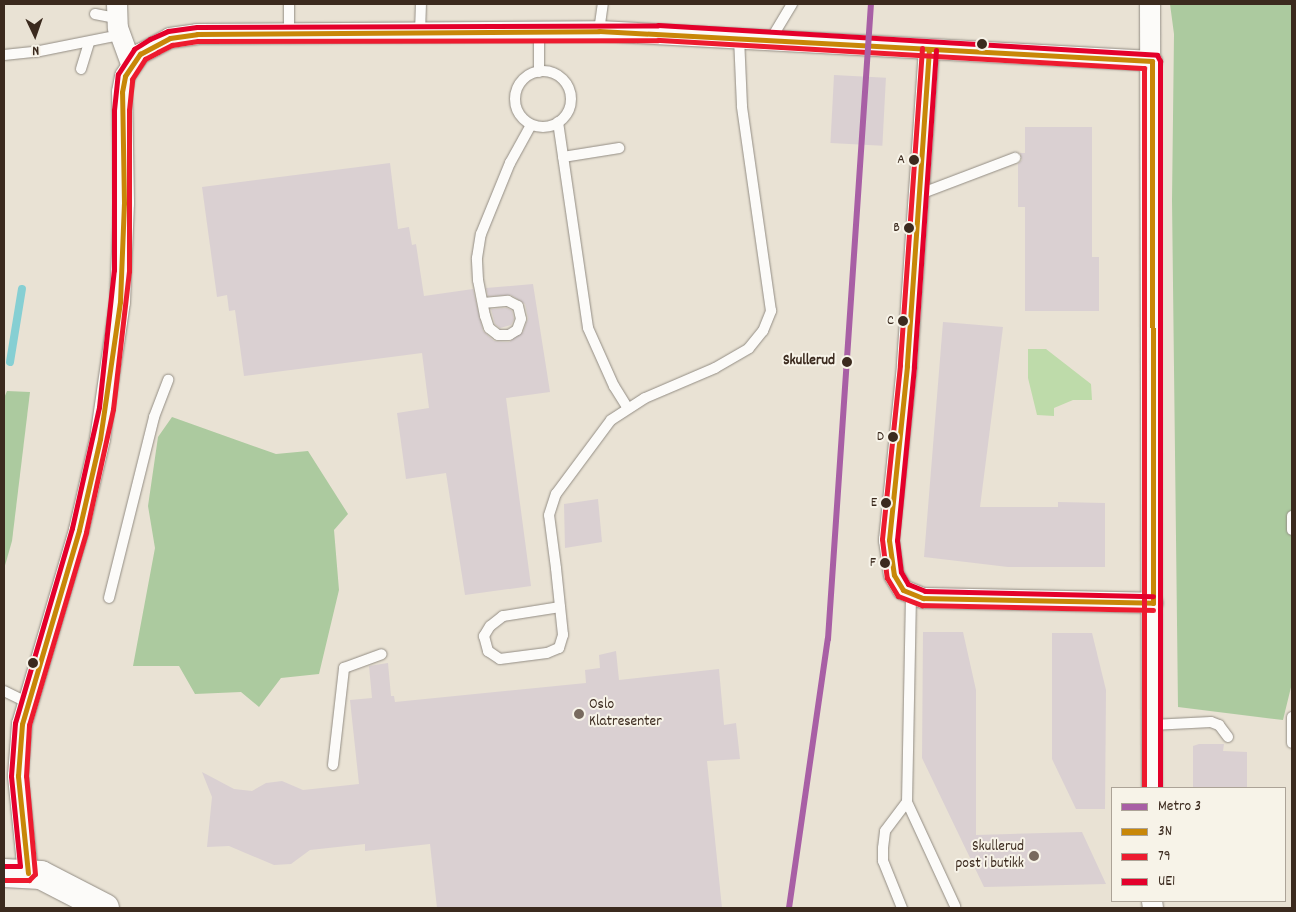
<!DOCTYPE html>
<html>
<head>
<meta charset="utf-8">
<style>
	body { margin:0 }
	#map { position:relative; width:1296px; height:912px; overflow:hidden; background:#e9e2d4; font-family:Dekko,sans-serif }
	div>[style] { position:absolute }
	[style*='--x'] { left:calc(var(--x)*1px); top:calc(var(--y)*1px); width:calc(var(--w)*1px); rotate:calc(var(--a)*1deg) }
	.green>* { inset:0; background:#bedbaa }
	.forest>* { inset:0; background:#acca9f }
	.stream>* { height:8px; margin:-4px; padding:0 4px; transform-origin:4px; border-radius:4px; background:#86cfd3 }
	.building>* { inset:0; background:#dad0d2; transform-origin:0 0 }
	.roads { filter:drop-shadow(0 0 1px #938d84) drop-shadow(0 0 1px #938d84) }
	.service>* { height:10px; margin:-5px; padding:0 5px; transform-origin:5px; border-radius:5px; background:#fcfbf9 }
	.service>.ring { margin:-5px; padding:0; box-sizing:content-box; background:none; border:10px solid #fcfbf9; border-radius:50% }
	.minor>* { height:20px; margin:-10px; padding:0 10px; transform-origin:10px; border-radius:10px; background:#fcfbf9 }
	.secondary>* { height:28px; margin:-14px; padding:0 14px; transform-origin:14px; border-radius:14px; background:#fcfbf9 }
	.bus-1>* { height:5px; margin:-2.5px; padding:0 2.5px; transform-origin:2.5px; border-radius:2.5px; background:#c88708 }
	.bus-2>* { height:5px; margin:-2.5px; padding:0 2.5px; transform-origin:2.5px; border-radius:2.5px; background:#ed1b2f }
	.bus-3>* { height:5px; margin:-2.5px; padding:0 2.5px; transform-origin:2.5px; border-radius:2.5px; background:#e4002b }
	.metro-1>* { height:6px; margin:-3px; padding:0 3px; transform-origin:3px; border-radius:3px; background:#a85fa5 }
	.dots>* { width:14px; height:14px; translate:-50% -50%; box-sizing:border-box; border:2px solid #f7f3e8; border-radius:50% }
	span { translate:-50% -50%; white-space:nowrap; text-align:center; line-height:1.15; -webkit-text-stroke:4px #f7f3e8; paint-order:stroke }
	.bus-label { font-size:14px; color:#3b2a1e }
	.right { translate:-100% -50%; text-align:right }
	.stop-label { font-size:15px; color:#3b2a1e; font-weight:700 }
	.poi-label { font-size:15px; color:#3b2a1e }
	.left { translate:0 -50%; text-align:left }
	.frame { position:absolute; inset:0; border:5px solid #3b2a1e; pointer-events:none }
	.legend { position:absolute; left:1111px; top:787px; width:175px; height:115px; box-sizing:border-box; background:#f7f3e8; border:1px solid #aca397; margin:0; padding:6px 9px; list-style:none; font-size:15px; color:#3b2a1e }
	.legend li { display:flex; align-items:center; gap:10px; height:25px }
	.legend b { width:25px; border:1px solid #aca397 }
	.north { position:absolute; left:10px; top:10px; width:50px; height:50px; -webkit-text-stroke:4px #f7f3e8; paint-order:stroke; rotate:177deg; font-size:14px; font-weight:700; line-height:20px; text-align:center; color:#3b2a1e }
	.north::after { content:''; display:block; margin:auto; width:18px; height:22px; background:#3b2a1e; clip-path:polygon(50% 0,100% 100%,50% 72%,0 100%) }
</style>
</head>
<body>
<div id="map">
	<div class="green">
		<i style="clip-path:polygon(1028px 349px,1046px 349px,1091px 384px,1092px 400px,1073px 400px,1054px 408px,1054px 416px,1037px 415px,1028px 378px)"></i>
	</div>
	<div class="forest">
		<i style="clip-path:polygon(1170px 4px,1292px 4px,1292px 683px,1283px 720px,1178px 707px,1172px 200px,1174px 34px)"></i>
		<i style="clip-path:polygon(7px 391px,30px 392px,12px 541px,4px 569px,4px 398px)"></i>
		<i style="clip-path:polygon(172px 417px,276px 454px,308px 451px,348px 514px,334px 530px,339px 590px,319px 674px,281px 678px,259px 707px,241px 692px,195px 694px,179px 666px,133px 666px,155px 548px,148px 506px,158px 437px)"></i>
	</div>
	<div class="stream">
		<i style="--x:10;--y:362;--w:74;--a:-80.7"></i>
	</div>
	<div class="building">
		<i style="left:834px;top:75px;width:52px;height:68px;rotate:3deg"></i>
		<i style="clip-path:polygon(1025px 127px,1092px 127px,1092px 257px,1099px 257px,1099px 311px,1025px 311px,1025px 207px,1018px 207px,1018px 164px,1022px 160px,1020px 153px,1025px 153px)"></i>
		<i style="clip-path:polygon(390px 163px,398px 229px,409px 227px,412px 245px,416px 244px,424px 296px,473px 289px,483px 331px,494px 341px,509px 342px,523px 332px,528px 318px,525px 304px,511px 295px,488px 296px,486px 288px,533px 284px,550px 392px,506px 398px,531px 586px,465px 595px,446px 473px,406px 479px,397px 413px,429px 408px,422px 353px,244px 376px,235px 310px,229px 311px,227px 295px,217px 297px,202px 187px)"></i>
		<i style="clip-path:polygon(507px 308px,512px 311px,514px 319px,511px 325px,500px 328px,495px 324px,491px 309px)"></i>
		<i style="clip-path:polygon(943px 322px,1003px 327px,980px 507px,1058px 507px,1058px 502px,1105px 503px,1105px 567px,1008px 567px,924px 557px)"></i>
		<i style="clip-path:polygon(598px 499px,602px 542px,565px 548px,564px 504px)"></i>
		<i style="clip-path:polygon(923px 632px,963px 632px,976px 690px,976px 835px,1082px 832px,1106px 884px,984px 887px,922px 758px)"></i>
		<i style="clip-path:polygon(1052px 633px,1092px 633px,1106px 690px,1105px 809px,1076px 809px,1052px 759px)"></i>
		<i style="clip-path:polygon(616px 651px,619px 680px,719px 669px,724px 725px,736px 723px,740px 759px,707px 761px,722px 908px,437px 908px,430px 844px,365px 851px,365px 844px,310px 850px,291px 864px,274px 865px,229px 846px,207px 847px,212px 797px,202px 772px,234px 789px,252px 791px,266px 783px,282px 781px,303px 790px,359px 784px,350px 700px,372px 698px,369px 666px,388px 663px,391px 696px,394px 696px,395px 702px,586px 683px,585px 670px,600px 668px,599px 655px)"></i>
		<i style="clip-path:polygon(1199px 744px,1224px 744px,1223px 751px,1247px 752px,1247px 788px,1193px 788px,1193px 746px)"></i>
	</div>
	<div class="roads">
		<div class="service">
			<i style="--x:289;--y:4;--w:28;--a:90"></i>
			<i style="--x:95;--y:14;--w:21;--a:11"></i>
			<i style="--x:599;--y:31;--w:27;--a:-82"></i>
			<i style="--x:420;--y:32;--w:28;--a:-88"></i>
			<i style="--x:771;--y:39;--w:41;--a:-59"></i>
			<i style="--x:4;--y:55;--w:31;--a:-6"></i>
			<i style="--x:35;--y:52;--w:87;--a:-11.3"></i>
			<i style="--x:81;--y:69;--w:28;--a:-73"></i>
			<i class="ring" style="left:515px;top:71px;width:46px;height:46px"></i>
			<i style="--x:539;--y:72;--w:40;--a:-90"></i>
			<i style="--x:558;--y:122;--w:208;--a:81.7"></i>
			<i style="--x:588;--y:328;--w:64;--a:65.9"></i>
			<i style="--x:614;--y:386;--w:26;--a:58"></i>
			<i style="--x:563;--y:157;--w:57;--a:-9.1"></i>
			<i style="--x:920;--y:194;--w:102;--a:-20.8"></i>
			<i style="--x:483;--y:303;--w:25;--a:-5"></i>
			<i style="--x:508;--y:301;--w:11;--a:27"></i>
			<i style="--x:518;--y:306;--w:13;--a:77"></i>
			<i style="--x:521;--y:319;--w:12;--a:110"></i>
			<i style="--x:517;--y:330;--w:9;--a:148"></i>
			<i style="--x:509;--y:335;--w:11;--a:180"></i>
			<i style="--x:498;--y:335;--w:11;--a:-142"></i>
			<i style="--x:489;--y:328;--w:13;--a:-108"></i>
			<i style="--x:485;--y:316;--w:37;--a:-101"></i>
			<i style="--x:478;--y:280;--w:22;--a:-93"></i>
			<i style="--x:477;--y:258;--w:24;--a:-81"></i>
			<i style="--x:481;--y:234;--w:77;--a:-67.8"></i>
			<i style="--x:510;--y:163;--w:43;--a:-61.1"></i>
			<i style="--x:1292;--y:516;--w:14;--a:90"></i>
			<i style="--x:911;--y:595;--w:207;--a:91.1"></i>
			<i style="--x:907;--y:802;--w:115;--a:65.2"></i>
			<i style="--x:109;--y:598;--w:187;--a:-76"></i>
			<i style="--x:154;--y:417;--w:40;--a:-69"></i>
			<i style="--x:560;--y:607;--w:58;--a:171"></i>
			<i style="--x:503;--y:616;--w:16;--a:142"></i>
			<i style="--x:490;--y:626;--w:12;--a:121"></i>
			<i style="--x:484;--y:636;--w:16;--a:75"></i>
			<i style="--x:488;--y:651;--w:14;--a:34"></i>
			<i style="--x:500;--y:659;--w:47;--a:-7.3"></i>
			<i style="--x:547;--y:653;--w:13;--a:-23"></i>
			<i style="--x:559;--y:648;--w:14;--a:-73"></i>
			<i style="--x:563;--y:635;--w:67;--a:-96"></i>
			<i style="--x:556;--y:568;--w:53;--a:-97.5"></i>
			<i style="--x:549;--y:515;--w:22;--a:-72"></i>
			<i style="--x:556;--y:494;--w:92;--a:-53.4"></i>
			<i style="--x:611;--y:420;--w:40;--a:-32.9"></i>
			<i style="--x:645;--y:398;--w:76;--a:-23.2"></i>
			<i style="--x:715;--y:368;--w:39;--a:-30"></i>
			<i style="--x:749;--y:348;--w:22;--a:-51"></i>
			<i style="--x:763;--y:331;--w:22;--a:-68"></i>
			<i style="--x:771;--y:311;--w:207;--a:-98.1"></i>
			<i style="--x:742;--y:106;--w:69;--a:-92.5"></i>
			<i style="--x:4;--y:691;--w:25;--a:26"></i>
			<i style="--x:1292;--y:717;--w:26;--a:90"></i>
			<i style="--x:1152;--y:725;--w:59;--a:-2.9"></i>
			<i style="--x:1211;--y:722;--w:9;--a:21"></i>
			<i style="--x:1219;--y:725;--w:15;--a:53"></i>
			<i style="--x:333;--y:765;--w:98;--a:-83.5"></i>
			<i style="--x:344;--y:668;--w:40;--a:-20.2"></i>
			<i style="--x:902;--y:908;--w:51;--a:-112"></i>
			<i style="--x:883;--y:861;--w:13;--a:-90"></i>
			<i style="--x:883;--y:848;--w:17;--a:-83"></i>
			<i style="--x:885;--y:831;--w:36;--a:-53"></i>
		</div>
		<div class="minor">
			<i style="--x:117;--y:4;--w:24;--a:88"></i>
			<i style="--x:118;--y:28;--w:38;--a:70"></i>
			<i style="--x:1150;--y:4;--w:784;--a:89.85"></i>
			<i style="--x:929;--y:49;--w:318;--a:94"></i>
			<i style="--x:907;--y:366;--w:175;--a:95.9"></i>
			<i style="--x:889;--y:540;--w:35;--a:82"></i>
			<i style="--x:894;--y:575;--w:17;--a:59"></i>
			<i style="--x:903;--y:590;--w:22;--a:22"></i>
			<i style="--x:923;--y:598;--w:230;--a:1.2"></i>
			<i style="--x:28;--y:873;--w:98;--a:-95.9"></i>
			<i style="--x:18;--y:776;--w:52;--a:-85.6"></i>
			<i style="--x:22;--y:724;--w:202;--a:-73.6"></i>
			<i style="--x:79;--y:530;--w:93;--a:-77"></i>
			<i style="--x:100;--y:439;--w:138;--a:-81.7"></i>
			<i style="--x:120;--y:302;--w:99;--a:-87.7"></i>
			<i style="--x:124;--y:203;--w:111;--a:-91"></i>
			<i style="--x:122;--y:92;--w:16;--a:-79"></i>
			<i style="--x:125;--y:76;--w:27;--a:-56"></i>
			<i style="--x:140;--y:54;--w:34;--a:-28"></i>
			<i style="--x:170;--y:38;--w:27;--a:-8"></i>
			<i style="--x:197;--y:34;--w:402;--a:-0.4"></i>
			<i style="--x:599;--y:31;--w:554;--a:3.11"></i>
			<i style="--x:1152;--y:901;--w:7;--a:82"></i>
		</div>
		<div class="secondary">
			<i style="--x:4;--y:873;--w:37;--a:3"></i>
			<i style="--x:41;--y:875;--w:72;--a:27.3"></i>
		</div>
	</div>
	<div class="bus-1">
		<i style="--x:929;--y:49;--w:318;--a:94"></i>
		<i style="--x:907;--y:366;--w:175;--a:95.9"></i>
		<i style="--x:889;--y:540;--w:35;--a:82"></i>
		<i style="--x:894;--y:575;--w:17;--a:59"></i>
		<i style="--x:903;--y:590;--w:22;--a:22"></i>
		<i style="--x:923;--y:598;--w:230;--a:1.2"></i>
		<i style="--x:1152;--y:61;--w:542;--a:89.89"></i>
		<i style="--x:28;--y:873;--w:98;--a:-95.9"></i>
		<i style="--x:18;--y:776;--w:52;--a:-85.6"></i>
		<i style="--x:22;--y:724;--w:202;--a:-73.6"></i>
		<i style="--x:79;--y:530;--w:93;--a:-77"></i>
		<i style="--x:100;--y:439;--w:138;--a:-81.7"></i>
		<i style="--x:120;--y:302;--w:99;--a:-87.7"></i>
		<i style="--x:124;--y:203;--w:111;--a:-91"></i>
		<i style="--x:122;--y:92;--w:16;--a:-79"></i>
		<i style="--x:125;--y:76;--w:27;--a:-56"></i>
		<i style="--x:140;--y:54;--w:34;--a:-28"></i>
		<i style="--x:170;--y:38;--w:27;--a:-8"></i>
		<i style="--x:197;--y:34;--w:402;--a:-0.4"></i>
		<i style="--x:599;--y:31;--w:554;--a:3.11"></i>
	</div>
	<div class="bus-2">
		<i style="--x:922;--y:48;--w:318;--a:94"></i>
		<i style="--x:900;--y:365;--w:175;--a:95.9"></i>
		<i style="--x:882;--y:539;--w:39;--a:83"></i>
		<i style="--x:887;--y:578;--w:21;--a:59"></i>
		<i style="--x:898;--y:596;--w:26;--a:21"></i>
		<i style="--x:922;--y:605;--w:231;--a:1.2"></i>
		<i style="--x:4;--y:880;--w:25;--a:0"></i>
		<i style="--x:29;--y:880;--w:8;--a:-45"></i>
		<i style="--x:35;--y:874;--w:98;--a:-95.2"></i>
		<i style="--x:26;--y:776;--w:51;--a:-86.6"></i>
		<i style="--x:29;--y:725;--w:201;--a:-73.5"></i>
		<i style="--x:86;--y:532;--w:126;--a:-77.6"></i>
		<i style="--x:113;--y:409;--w:139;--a:-83.4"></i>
		<i style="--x:129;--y:271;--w:161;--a:-90"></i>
		<i style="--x:129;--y:110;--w:31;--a:-84"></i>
		<i style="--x:132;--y:79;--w:24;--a:-57"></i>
		<i style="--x:145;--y:59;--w:15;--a:-28"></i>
		<i style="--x:158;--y:52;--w:16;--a:-27"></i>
		<i style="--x:172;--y:45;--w:26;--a:-9"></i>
		<i style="--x:198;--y:41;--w:460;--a:-0.1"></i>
		<i style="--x:658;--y:40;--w:487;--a:3.3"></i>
		<i style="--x:1144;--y:68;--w:720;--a:90"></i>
	</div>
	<div class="bus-3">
		<i style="--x:936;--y:50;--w:318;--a:94"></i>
		<i style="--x:914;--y:367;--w:174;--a:95.6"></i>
		<i style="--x:897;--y:540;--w:32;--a:83"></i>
		<i style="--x:901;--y:572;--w:14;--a:60"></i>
		<i style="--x:908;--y:584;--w:18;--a:22"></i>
		<i style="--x:925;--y:591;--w:228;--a:1.3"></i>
		<i style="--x:4;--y:866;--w:16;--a:0"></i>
		<i style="--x:20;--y:866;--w:90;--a:-95.7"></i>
		<i style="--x:11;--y:776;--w:53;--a:-85.7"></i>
		<i style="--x:15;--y:723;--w:203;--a:-73.7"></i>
		<i style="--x:72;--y:528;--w:124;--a:-77.4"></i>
		<i style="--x:99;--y:407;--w:138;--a:-83.8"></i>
		<i style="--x:114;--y:270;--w:160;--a:-90"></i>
		<i style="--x:114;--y:110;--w:36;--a:-84"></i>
		<i style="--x:118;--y:74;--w:30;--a:-57"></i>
		<i style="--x:134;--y:49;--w:19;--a:-32"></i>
		<i style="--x:150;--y:39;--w:20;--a:-24"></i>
		<i style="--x:168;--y:31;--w:29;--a:-8"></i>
		<i style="--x:197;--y:27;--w:461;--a:-0.2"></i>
		<i style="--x:658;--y:25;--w:500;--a:3.4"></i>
		<i style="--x:1157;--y:55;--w:7;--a:63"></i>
		<i style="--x:1160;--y:61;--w:727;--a:90"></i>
	</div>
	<div class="metro-1">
		<i style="--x:789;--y:908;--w:272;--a:-81.8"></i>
		<i style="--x:828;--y:639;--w:636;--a:-86.13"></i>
	</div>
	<div class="dots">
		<i style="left:982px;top:44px;background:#3b2a1e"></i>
		<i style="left:914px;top:160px;background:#3b2a1e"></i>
		<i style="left:909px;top:228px;background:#3b2a1e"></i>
		<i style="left:903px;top:321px;background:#3b2a1e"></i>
		<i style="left:847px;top:362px;background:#3b2a1e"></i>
		<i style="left:893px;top:437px;background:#3b2a1e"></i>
		<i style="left:886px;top:503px;background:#3b2a1e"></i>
		<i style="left:885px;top:563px;background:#3b2a1e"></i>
		<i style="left:33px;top:663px;background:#3b2a1e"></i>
		<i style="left:579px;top:714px;background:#786a5e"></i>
		<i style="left:1034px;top:856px;background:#786a5e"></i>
	</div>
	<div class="bus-label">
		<span class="right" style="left:905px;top:160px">A</span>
		<span class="right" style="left:900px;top:228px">B</span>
		<span class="right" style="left:894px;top:321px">C</span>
		<span class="right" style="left:884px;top:437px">D</span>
		<span class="right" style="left:877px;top:503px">E</span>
		<span class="right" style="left:876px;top:563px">F</span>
	</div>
	<div class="stop-label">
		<span class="right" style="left:835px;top:362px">Skullerud</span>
	</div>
	<div class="poi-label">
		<span class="left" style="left:589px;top:714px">Oslo<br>Klatresenter</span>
		<span class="right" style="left:1024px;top:856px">Skullerud<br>post i butikk</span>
	</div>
	<div class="frame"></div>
	<ul class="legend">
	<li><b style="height:6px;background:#a85fa5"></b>Metro 3</li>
	<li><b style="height:6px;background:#c88708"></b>3N</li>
	<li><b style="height:6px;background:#ed1b2f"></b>79</li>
	<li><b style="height:6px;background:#e4002b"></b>UE1</li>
	</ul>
	<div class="north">N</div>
</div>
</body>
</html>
